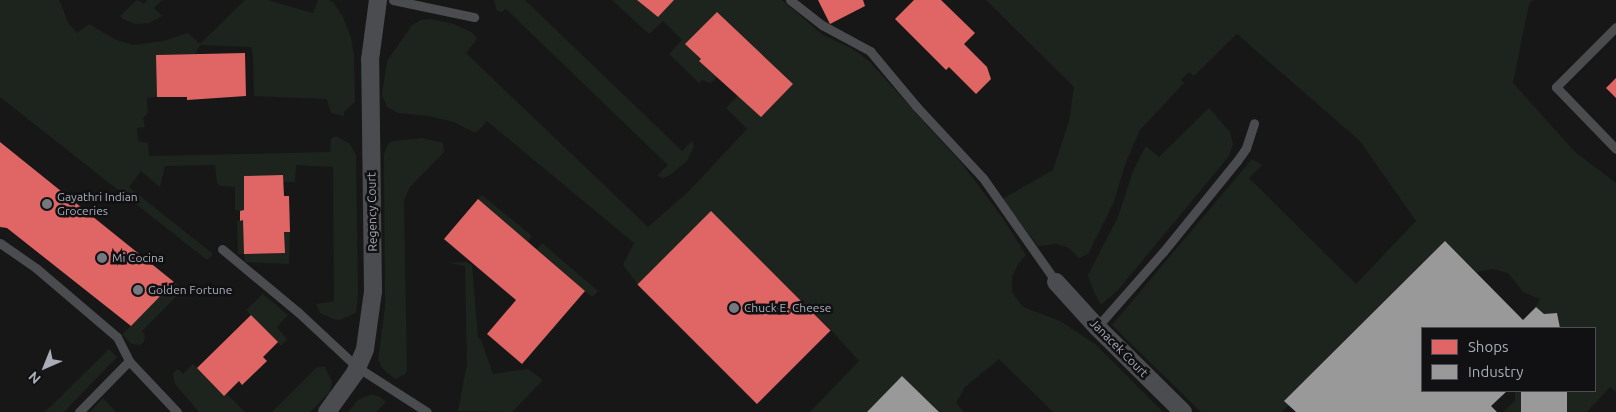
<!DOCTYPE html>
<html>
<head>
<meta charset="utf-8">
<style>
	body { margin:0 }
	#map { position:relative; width:1616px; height:412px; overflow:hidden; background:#171717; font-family:Ubuntu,sans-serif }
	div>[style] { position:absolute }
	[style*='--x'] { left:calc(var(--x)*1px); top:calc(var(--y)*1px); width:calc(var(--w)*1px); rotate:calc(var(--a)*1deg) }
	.green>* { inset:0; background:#1d241e }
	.shops>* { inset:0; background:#e06666; transform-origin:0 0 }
	.industry>* { inset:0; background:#999; transform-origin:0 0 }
	.lane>* { height:9px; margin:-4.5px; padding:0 4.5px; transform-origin:4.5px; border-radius:4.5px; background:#4b4c50 }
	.street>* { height:18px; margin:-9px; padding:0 9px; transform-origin:9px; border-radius:9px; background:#4b4c50 }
	.dots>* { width:14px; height:14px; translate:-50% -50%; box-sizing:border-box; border:2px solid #111113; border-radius:50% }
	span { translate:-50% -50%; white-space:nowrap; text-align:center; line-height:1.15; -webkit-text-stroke:5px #111113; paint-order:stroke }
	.poi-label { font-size:12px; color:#a8adb8 }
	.left { translate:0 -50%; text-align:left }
	.street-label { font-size:12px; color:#a8adb8 }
	.legend { position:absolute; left:1421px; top:327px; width:175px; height:65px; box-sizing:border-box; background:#111113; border:1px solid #4d4f55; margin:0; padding:6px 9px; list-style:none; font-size:15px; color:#a8adb8 }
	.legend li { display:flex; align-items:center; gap:10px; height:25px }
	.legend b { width:25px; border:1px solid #4d4f55 }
	.north { position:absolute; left:20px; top:342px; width:50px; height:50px; -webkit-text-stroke:4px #111113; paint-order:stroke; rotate:224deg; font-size:14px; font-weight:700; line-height:20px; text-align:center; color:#a8adb8 }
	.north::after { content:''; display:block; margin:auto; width:18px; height:22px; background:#a8adb8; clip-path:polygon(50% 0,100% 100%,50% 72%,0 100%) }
</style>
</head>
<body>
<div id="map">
	<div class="green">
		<i style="clip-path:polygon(0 0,59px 0,69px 24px,77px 33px,89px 24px,116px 40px,133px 45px,163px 41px,188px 33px,200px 44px,245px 0,267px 0,313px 13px,318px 0,329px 0,334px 3px,343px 17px,351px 38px,354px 55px,355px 102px,344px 112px,344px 116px,331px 113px,327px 99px,254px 96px,253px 56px,251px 47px,200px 45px,195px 54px,156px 55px,157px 97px,147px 98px,148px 113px,143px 118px,145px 127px,137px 128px,138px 141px,148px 143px,149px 156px,330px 152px,331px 139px,336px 136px,350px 144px,356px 155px,358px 295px,356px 313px,340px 320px,333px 319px,320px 313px,316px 304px,334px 301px,333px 167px,296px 165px,295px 182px,283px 182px,283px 175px,244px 176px,244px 210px,240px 211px,235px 210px,235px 187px,220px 186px,217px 183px,215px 165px,165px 166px,160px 187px,141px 171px,129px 187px,213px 254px,207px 260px,0 97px)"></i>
		<i style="clip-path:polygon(137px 0,144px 4px,147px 0,162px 0,154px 8px,162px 16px,149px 23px,136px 24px,124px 20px,120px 16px)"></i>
		<i style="clip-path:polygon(494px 0,525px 0,682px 151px,692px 141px,694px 146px,687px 161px,670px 175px,663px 178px,657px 176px,668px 165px,506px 9px,502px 12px,497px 11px)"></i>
		<i style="clip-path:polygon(612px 0,637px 0,658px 17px,674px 0,782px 0,823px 35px,851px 48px,869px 61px,963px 165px,1004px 220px,1026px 255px,1018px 264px,1012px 277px,1012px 292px,1023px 307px,1060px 321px,1095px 344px,1163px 412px,1053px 412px,999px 359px,965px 387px,956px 403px,964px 412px,939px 412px,902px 376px,867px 412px,810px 412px,859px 361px,831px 330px,711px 212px,638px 285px,623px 265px,634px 243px,487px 121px,477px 132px,473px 132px,454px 122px,429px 116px,398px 113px,387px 107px,382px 95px,387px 61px,412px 25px,421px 20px,431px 19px,454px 24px,473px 33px,477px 39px,466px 53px,648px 227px,689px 191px,747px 129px,726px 108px,738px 95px,793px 84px,717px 12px,686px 44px,717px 77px,711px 83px,702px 80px,699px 83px,669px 54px,682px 40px,663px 21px,649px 34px)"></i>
		<i style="clip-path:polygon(986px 0,1533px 0,1529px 4px,1513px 83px,1575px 152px,1616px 183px,1616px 392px,1610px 387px,1587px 412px,1567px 412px,1567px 391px,1595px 391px,1595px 328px,1560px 328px,1557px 313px,1544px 314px,1536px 307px,1540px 299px,1523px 292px,1508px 273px,1493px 269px,1477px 272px,1445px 241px,1285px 400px,1289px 405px,1282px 412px,1201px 412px,1112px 325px,1252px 159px,1262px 165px,1249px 178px,1356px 284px,1416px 221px,1360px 141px,1237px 34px,1194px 76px,1189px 72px,1181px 80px,1184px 83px,1140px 130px,1126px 162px,1113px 204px,1088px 254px,1079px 258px,1069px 248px,1056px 244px,1038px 246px,1002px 199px,1053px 170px,1069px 121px,1074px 87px)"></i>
		<i style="clip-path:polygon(1209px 108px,1230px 132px,1233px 144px,1229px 156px,1118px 290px,1101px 305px,1093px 290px,1088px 275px,1118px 217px,1133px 171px,1146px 146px,1159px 157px)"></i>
		<i style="clip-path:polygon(422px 138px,443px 143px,444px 152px,410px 187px,404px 200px,407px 370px,405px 374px,395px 379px,383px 369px,378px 360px,385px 307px,384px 154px,388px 144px,393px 141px)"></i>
		<i style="clip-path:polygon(482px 195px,532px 236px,528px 242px,478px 199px)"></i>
		<i style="clip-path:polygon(243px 220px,244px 254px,284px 253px,284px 232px,290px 232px,289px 264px,245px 262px,244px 254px,238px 254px,237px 221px)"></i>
		<i style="clip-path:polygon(542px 243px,598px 291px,592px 297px,585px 291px,537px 249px)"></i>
		<i style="clip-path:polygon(466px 262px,472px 265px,478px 337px,481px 340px,493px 374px,528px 369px,543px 380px,512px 412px,458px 411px,467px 364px,465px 266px,449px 263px)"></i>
		<i style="clip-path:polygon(174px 282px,184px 289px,142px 331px,145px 336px,144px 342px,140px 345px,132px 344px,122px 335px)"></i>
		<i style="clip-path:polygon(263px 294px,288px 315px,277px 327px,287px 339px,281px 346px,246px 310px)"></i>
		<i style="clip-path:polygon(109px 349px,117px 357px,64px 412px,45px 412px)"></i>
		<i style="clip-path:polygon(193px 364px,223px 395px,226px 393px,245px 412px,199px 412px,175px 384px,173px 373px,178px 369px,183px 374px)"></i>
		<i style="clip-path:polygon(317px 367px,325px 367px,332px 382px,330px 392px,310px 412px,272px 412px)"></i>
		<i style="clip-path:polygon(1515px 391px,1521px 391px,1521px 412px,1503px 412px,1515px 401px)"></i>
		<i style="clip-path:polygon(372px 394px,380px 397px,386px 402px,376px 412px,348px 412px,358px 400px)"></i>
		<i style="clip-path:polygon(103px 398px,116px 412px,90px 412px)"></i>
	</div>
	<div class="shops">
		<i style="clip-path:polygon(637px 0,674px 0,658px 17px)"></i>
		<i style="clip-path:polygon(818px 0,863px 0,865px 6px,830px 24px)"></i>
		<i style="clip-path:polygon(914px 0,941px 0,975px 33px,964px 44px,987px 67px,991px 79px,976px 94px,949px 67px,946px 70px,895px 19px)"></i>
		<i style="clip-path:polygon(717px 12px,793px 84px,761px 117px,699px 61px,701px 59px,685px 44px)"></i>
		<i style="clip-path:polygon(245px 53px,246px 96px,187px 100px,187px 97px,157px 97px,156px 55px)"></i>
		<i style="clip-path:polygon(1616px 78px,1616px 98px,1606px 88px)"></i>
		<i style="clip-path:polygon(0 142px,174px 282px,131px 326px,7px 228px,0 227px)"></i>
		<i style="clip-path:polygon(283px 175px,284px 196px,289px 196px,290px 232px,284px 232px,285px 253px,244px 254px,243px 220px,240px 221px,240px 211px,244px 210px,244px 176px)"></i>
		<i style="clip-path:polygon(478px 199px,585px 291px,522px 364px,487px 334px,516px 300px,444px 239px)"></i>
		<i style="left:711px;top:211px;width:169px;height:104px;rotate:45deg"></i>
		<i style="clip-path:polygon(251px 315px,278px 342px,263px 357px,267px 361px,242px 385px,239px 381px,224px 396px,197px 368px)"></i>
	</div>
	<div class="industry">
		<i style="clip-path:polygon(1445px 241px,1523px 320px,1536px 307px,1544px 314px,1557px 313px,1560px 328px,1422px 328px,1422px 391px,1507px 391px,1491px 406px,1497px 412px,1296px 412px,1284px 401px)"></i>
		<i style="clip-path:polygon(902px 376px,939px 412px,867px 412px)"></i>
		<i style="left:1521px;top:391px;width:46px;height:21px"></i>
	</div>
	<div class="lane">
		<i style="--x:393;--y:0;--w:83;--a:11.9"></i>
		<i style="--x:790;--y:0;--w:41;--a:38"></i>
		<i style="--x:822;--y:25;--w:55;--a:28.4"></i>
		<i style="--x:870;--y:51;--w:72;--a:50.1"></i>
		<i style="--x:916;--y:106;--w:98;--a:47.1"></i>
		<i style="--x:983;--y:178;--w:127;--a:54.9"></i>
		<i style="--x:1616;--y:27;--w:85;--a:135"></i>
		<i style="--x:1556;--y:87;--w:86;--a:45.9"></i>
		<i style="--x:0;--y:243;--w:44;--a:34.8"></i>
		<i style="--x:36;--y:268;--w:106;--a:40.4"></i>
		<i style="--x:117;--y:337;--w:27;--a:63"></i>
		<i style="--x:222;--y:249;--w:99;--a:39.7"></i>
		<i style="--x:298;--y:312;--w:81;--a:43"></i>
		<i style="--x:357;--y:367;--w:83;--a:32.7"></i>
		<i style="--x:1097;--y:327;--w:100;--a:-48.7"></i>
		<i style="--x:1163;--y:252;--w:117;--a:-50.9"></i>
		<i style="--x:1237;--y:161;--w:16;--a:-55"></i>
		<i style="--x:1246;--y:148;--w:26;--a:-72"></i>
		<i style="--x:79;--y:412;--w:71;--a:-45.6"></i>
		<i style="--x:129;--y:361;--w:70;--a:46.7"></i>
	</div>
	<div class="street">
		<i style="--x:1056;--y:282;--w:61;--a:47.7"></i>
		<i style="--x:1097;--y:327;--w:121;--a:44.7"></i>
		<i style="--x:327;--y:412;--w:48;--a:-54.3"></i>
		<i style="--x:355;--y:373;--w:26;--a:-67"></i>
		<i style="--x:365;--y:349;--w:59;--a:-82.1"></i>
		<i style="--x:373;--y:291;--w:231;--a:-90.7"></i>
		<i style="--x:370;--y:60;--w:61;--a:-82.4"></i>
	</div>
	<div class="dots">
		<i style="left:47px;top:204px;background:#757880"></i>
		<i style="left:102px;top:258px;background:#757880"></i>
		<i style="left:138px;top:290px;background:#757880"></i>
		<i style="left:734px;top:308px;background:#757880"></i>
	</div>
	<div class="poi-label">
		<span class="left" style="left:57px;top:204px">Gayathri Indian<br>Groceries</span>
		<span class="left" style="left:112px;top:258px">Mi Cocina</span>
		<span class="left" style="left:148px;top:290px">Golden Fortune</span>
		<span class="left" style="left:744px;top:308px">Chuck E. Cheese</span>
	</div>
	<div class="street-label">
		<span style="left:372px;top:212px;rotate:-91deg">Regency Court</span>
		<span style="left:1119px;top:348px;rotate:45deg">Janacek Court</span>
	</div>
	<ul class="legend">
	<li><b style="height:14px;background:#e06666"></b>Shops</li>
	<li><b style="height:14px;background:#999"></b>Industry</li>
	</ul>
	<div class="north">N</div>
</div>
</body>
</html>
